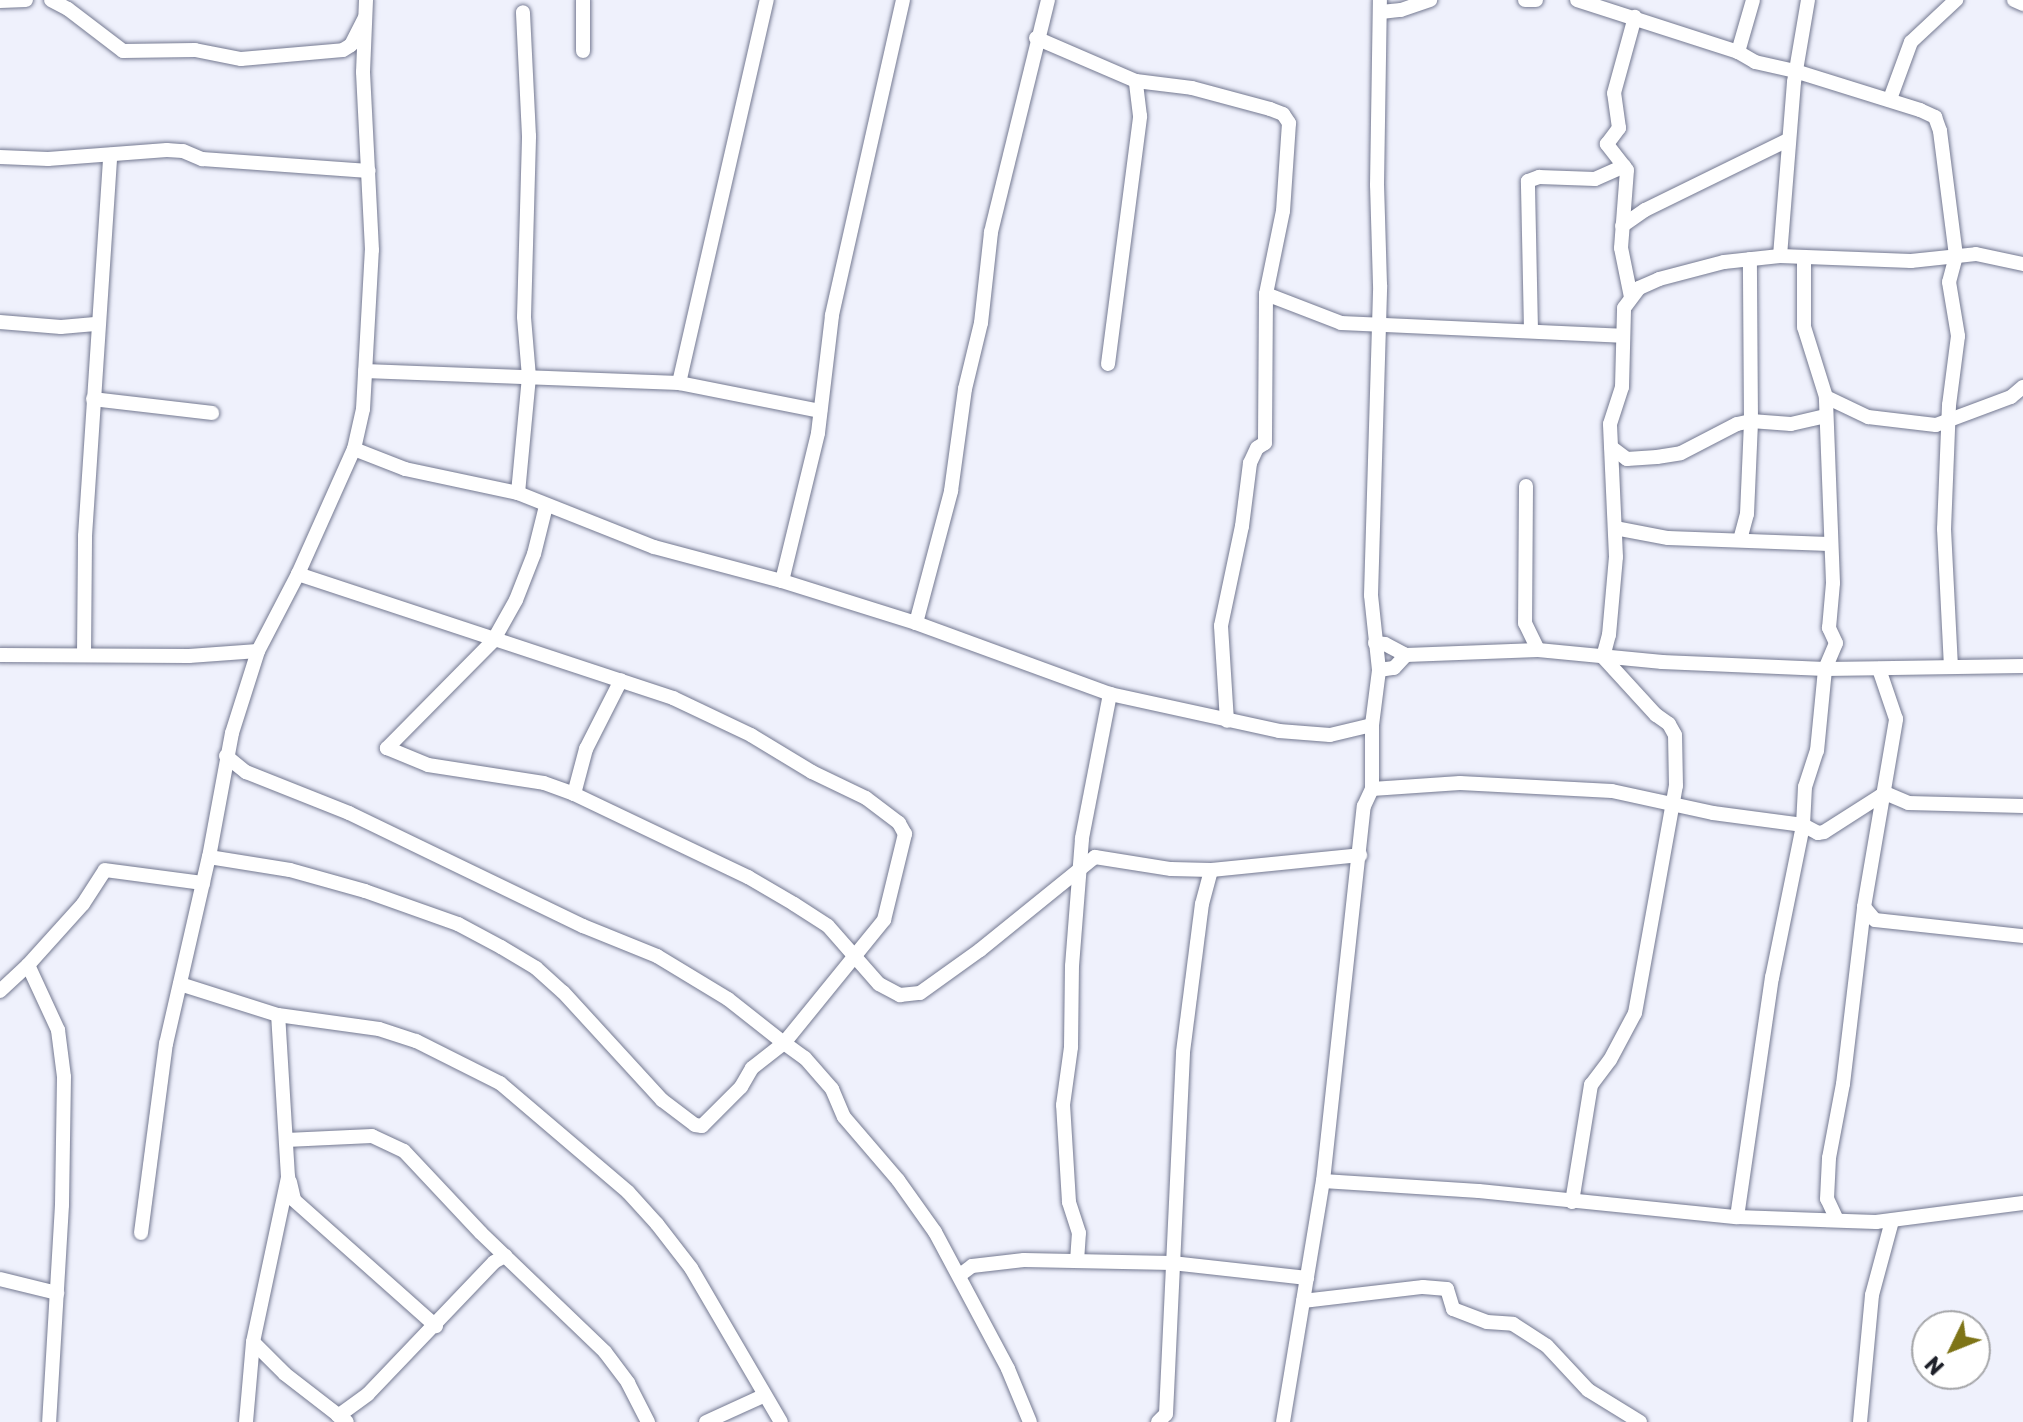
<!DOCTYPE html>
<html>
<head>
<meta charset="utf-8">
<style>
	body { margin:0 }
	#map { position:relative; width:2023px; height:1422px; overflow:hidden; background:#eff1fc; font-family:Rubik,sans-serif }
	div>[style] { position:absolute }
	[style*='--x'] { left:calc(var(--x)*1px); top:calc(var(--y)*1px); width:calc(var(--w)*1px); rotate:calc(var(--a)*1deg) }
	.roads { filter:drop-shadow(0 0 2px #747991) drop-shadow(0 0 2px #747991) }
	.minor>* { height:14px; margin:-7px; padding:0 7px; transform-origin:7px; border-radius:7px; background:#fff }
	span { translate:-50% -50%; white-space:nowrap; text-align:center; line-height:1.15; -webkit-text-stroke:8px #fff; paint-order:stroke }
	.north { position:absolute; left:1911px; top:1310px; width:80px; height:80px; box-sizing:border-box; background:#fff; border:2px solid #a5a6a9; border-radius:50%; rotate:227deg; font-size:22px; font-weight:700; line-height:32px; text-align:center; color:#1e2029 }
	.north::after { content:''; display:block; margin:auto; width:28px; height:36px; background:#7e7417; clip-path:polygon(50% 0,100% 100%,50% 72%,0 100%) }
</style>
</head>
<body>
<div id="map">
	<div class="roads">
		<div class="minor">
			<i style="--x:51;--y:0;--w:19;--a:28"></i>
			<i style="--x:68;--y:9;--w:69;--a:37.4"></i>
			<i style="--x:123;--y:51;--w:72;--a:-0.8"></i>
			<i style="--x:195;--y:50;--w:47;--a:11.1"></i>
			<i style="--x:241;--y:59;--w:102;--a:-5"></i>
			<i style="--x:343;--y:50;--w:9;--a:-32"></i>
			<i style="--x:351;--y:45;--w:30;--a:-63"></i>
			<i style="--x:1525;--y:0;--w:11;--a:0"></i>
			<i style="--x:1577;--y:0;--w:169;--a:17.9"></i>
			<i style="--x:1738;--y:52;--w:54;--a:-73.9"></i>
			<i style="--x:2014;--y:0;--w:10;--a:24"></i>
			<i style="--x:0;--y:1;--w:26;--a:-2"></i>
			<i style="--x:1381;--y:12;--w:20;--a:-6"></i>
			<i style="--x:1401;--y:10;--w:31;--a:-19"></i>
			<i style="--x:1036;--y:38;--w:109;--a:23.3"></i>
			<i style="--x:1136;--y:81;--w:56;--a:7.1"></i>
			<i style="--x:1192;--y:88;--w:81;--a:15.1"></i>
			<i style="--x:1270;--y:109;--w:14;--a:21"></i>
			<i style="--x:1283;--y:114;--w:11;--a:56"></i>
			<i style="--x:1289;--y:123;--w:88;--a:93.9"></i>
			<i style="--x:1283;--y:211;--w:85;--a:101.6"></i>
			<i style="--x:1266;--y:294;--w:149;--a:90.4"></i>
			<i style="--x:1265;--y:443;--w:9;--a:148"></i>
			<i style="--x:1257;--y:448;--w:17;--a:115"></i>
			<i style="--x:1250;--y:463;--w:64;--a:97.2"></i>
			<i style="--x:1242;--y:526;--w:102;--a:101.9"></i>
			<i style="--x:1221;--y:626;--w:95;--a:86.4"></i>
			<i style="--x:583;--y:51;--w:51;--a:-90"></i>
			<i style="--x:1738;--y:52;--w:20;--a:30"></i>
			<i style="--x:1755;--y:62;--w:41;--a:12.7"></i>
			<i style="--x:1795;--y:71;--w:131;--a:17.3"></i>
			<i style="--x:1920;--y:110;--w:17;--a:25"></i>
			<i style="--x:1935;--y:117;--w:15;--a:70"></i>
			<i style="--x:1940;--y:131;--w:126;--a:82.7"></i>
			<i style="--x:1956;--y:256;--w:27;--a:105"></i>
			<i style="--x:1949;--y:282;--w:55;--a:80.5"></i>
			<i style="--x:1958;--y:336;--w:70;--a:97.4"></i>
			<i style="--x:1949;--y:405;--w:124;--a:92.3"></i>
			<i style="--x:1944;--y:529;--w:138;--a:87.1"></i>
			<i style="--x:1890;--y:99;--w:61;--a:-69.8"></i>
			<i style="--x:1911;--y:42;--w:62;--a:-43"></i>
			<i style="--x:0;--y:157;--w:48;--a:2.4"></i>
			<i style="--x:48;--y:159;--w:119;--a:-4.3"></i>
			<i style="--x:167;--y:150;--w:16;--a:4"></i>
			<i style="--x:183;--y:151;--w:21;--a:23"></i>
			<i style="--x:202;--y:159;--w:167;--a:4.1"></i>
			<i style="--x:1622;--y:226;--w:28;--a:-35"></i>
			<i style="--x:1645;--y:210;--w:159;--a:-26.1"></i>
			<i style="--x:1780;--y:256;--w:175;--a:-85.4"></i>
			<i style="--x:1794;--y:82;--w:83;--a:-80.3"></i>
			<i style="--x:1266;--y:294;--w:80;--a:21.1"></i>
			<i style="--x:1341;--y:323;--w:281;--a:2.6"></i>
			<i style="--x:1631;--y:297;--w:50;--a:-101.5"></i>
			<i style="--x:1621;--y:248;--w:78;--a:-85.6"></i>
			<i style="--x:1627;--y:170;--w:33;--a:-128"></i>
			<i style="--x:1607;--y:144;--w:20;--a:-53"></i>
			<i style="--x:1619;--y:128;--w:35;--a:-98"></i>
			<i style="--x:1614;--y:93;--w:79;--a:-74.6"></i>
			<i style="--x:0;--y:322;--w:61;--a:4.7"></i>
			<i style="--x:61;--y:327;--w:37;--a:-5"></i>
			<i style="--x:1531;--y:330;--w:149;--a:-91.2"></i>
			<i style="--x:1528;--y:181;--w:12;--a:-20"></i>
			<i style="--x:1539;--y:177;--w:56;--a:2"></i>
			<i style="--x:1595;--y:179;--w:32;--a:-24"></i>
			<i style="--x:1108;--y:364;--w:250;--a:-82.6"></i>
			<i style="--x:1140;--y:116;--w:35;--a:-97"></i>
			<i style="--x:365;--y:371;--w:314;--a:2.2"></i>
			<i style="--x:679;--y:383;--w:144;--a:11.2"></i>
			<i style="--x:679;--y:383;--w:393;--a:-77.1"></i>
			<i style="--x:1826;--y:397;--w:47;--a:25.5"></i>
			<i style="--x:1868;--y:417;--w:68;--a:6.7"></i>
			<i style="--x:1936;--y:425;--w:80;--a:-20.5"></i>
			<i style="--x:2011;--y:397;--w:16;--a:-40"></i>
			<i style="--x:93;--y:399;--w:120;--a:6.7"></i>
			<i style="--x:1611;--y:447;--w:20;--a:37"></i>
			<i style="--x:1627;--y:459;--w:30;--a:-4"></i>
			<i style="--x:1657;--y:457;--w:24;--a:-9"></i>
			<i style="--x:1681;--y:453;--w:63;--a:-27.4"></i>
			<i style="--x:1737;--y:424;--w:14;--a:-12"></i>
			<i style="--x:1751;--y:421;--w:40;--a:4.3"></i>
			<i style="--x:1791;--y:424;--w:35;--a:-13"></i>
			<i style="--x:354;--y:449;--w:55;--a:21.4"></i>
			<i style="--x:405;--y:469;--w:116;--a:12"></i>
			<i style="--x:518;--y:493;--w:146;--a:21.7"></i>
			<i style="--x:654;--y:547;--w:132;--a:14.9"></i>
			<i style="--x:782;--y:581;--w:140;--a:17.4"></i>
			<i style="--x:916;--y:623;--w:207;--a:20.1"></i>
			<i style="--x:1110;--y:694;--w:173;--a:12.3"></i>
			<i style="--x:1279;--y:731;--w:51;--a:4.5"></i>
			<i style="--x:1330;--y:735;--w:43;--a:-13.4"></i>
			<i style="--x:1526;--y:486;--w:137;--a:90.4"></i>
			<i style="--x:1525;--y:623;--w:30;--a:64"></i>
			<i style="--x:518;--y:493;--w:117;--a:-84.6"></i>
			<i style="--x:529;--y:377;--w:60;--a:-94.8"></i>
			<i style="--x:524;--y:317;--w:181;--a:-88.4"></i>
			<i style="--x:529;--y:136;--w:124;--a:-92.8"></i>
			<i style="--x:546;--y:506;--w:49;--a:104"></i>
			<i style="--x:534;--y:554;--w:49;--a:111.4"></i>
			<i style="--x:516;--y:600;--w:47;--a:119.3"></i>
			<i style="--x:493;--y:641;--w:151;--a:134.7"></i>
			<i style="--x:387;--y:748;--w:44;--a:22.5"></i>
			<i style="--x:428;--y:765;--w:117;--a:8.8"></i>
			<i style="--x:544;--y:783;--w:32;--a:20"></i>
			<i style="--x:574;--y:794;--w:193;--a:25.5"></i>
			<i style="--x:748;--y:877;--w:53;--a:30.4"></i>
			<i style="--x:794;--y:904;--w:40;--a:32.9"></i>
			<i style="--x:828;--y:926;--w:77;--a:48.7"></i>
			<i style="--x:879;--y:984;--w:24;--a:28"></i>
			<i style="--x:900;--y:995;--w:20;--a:-6"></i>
			<i style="--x:920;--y:993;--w:74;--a:-35.6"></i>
			<i style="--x:980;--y:950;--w:148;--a:-39"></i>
			<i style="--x:1095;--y:857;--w:77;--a:9"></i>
			<i style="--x:1171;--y:869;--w:40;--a:1.4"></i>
			<i style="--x:1211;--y:870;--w:150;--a:-5.7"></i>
			<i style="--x:1615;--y:528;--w:54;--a:10.7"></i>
			<i style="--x:1668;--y:538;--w:161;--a:2.1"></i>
			<i style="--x:1740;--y:540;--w:27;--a:-75"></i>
			<i style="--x:1747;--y:514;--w:93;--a:-87.5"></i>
			<i style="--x:1751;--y:421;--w:162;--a:-90.4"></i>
			<i style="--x:782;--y:581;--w:152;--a:-76.3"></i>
			<i style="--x:818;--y:433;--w:119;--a:-83.2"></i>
			<i style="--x:832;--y:315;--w:323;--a:-77.3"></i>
			<i style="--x:916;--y:623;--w:137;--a:-75.1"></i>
			<i style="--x:951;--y:491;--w:103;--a:-82.2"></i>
			<i style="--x:965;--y:389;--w:68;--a:-76.4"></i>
			<i style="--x:981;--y:323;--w:92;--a:-83.7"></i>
			<i style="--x:991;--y:232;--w:239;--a:-76.2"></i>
			<i style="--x:1375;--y:643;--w:10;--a:6"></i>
			<i style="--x:1385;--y:644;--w:24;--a:28"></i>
			<i style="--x:1406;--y:655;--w:132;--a:-2.2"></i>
			<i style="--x:1538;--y:650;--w:125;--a:5.5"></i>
			<i style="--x:1662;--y:662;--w:163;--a:2.5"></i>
			<i style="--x:1825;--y:669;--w:198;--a:-0.9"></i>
			<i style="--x:0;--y:655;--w:189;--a:0.3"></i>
			<i style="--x:189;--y:656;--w:69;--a:-4.1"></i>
			<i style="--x:84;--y:655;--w:119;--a:-89.5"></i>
			<i style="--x:85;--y:536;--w:382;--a:-86.2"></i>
			<i style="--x:1379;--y:670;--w:15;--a:-8"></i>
			<i style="--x:1394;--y:668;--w:18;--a:-47"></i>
			<i style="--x:226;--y:756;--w:26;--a:39"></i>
			<i style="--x:246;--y:772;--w:111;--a:21.7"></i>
			<i style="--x:349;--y:813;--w:260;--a:25.8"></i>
			<i style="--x:583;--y:926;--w:80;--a:22.1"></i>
			<i style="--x:657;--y:956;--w:83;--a:31.2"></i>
			<i style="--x:728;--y:999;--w:71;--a:38.2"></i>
			<i style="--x:784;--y:1043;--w:159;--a:-50.9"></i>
			<i style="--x:884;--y:920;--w:89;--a:-76.3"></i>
			<i style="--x:905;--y:834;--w:13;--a:-119"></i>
			<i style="--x:899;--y:823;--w:41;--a:-142.9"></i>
			<i style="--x:866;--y:798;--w:60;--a:-154.3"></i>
			<i style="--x:812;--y:772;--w:71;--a:-148.8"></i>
			<i style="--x:751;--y:735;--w:86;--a:-154.6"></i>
			<i style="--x:673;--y:698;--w:395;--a:-161.7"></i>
			<i style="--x:1372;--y:789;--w:88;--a:-3.9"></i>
			<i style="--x:1460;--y:783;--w:152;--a:3"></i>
			<i style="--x:1612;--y:791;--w:103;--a:12.3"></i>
			<i style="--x:1713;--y:813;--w:91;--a:7.6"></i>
			<i style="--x:1803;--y:825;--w:17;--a:28"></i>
			<i style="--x:1818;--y:833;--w:6;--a:-9"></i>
			<i style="--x:1824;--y:832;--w:72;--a:-32.6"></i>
			<i style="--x:1885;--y:793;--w:25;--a:23"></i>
			<i style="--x:1908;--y:803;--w:115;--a:1.5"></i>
			<i style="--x:574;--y:794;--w:47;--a:-75.1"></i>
			<i style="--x:586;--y:749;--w:77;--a:-63.1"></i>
			<i style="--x:209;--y:857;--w:82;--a:9.1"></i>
			<i style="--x:290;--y:870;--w:78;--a:15.6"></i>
			<i style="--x:365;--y:891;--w:99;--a:19.5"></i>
			<i style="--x:458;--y:924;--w:49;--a:28.1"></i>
			<i style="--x:501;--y:947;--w:41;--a:31"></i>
			<i style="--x:536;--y:968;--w:36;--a:42"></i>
			<i style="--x:563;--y:992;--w:147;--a:47.5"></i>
			<i style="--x:662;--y:1100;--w:41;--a:37.1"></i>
			<i style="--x:695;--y:1125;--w:7;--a:8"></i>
			<i style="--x:702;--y:1126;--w:55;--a:-45"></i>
			<i style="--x:741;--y:1087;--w:22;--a:-60"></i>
			<i style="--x:752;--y:1068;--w:41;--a:-38"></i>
			<i style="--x:784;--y:1043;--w:26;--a:36"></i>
			<i style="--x:805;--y:1058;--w:41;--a:48.9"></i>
			<i style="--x:832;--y:1089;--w:30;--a:67"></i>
			<i style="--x:844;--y:1117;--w:83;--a:49.4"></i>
			<i style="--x:898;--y:1180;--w:64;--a:54.6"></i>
			<i style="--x:935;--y:1232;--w:155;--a:61.9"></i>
			<i style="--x:1008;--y:1369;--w:57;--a:67.5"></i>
			<i style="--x:1864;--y:907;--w:17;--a:50"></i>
			<i style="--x:1875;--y:920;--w:149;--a:6.2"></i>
			<i style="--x:28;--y:965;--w:72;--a:65.2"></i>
			<i style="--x:58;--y:1030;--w:47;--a:82.7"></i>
			<i style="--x:64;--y:1077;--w:128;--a:90.9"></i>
			<i style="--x:62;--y:1205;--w:217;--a:93.4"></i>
			<i style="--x:180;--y:984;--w:103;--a:17.6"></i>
			<i style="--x:278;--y:1015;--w:102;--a:7.9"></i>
			<i style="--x:379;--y:1029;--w:39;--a:18"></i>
			<i style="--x:416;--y:1041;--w:94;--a:26.6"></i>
			<i style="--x:500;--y:1083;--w:168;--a:40.4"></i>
			<i style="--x:628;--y:1192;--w:43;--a:47.8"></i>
			<i style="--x:657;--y:1224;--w:56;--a:52.3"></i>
			<i style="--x:691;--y:1268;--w:178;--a:59.7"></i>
			<i style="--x:0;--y:991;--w:38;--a:-43"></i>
			<i style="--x:28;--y:965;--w:82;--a:-48"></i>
			<i style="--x:83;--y:904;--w:40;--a:-57.1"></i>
			<i style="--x:105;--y:870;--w:99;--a:7.6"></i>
			<i style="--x:286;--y:1140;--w:86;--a:-2.7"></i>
			<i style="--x:372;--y:1136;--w:35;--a:25"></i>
			<i style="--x:404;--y:1151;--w:112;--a:46.8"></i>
			<i style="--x:481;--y:1233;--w:172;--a:43.8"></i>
			<i style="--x:605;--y:1352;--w:39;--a:53"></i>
			<i style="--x:628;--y:1383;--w:44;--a:62.9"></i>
			<i style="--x:1323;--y:1181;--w:156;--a:3.7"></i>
			<i style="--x:1479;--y:1191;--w:259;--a:5.8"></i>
			<i style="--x:1737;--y:1217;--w:139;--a:2.1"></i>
			<i style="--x:1876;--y:1222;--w:148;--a:-7.4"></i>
			<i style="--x:290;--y:1182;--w:18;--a:77"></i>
			<i style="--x:294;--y:1200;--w:190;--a:41.6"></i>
			<i style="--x:1572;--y:1202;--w:119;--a:-80.8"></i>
			<i style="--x:1591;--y:1085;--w:31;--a:-53"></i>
			<i style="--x:1610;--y:1060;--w:53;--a:-62"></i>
			<i style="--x:1635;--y:1013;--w:231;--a:-79.8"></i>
			<i style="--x:1676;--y:786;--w:51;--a:-91.1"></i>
			<i style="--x:1675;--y:735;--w:13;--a:-119"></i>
			<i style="--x:1669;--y:724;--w:16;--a:-145"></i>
			<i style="--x:1656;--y:715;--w:79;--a:-132.4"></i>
			<i style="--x:1603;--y:657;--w:23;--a:-75"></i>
			<i style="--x:1609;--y:635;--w:78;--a:-84.9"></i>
			<i style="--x:1616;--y:557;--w:133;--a:-92.6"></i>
			<i style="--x:1610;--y:424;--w:39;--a:-72"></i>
			<i style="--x:1622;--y:387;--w:79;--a:-88.5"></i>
			<i style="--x:1624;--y:308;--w:25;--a:-53"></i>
			<i style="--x:1639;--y:288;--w:22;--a:-24"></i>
			<i style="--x:1659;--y:279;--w:67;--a:-14.7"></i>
			<i style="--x:1724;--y:262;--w:56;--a:-6.1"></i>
			<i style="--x:1780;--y:256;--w:131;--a:2.2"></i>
			<i style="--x:1911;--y:261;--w:65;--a:-6.1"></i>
			<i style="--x:1976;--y:254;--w:48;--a:12"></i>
			<i style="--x:1737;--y:1217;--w:242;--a:-81.7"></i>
			<i style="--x:1772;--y:978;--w:156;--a:-78.5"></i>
			<i style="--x:1803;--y:825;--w:38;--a:-87"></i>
			<i style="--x:1805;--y:787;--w:38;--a:-72"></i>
			<i style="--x:1817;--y:751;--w:82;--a:-84.4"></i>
			<i style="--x:1825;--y:669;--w:28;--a:-67"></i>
			<i style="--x:1836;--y:643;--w:17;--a:-115"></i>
			<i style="--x:1829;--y:628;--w:45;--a:-84.9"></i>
			<i style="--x:1833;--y:583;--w:186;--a:-92.2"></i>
			<i style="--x:1826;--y:397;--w:73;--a:-107.4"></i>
			<i style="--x:1804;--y:327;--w:70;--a:-90"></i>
			<i style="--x:1837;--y:1220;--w:23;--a:-115"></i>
			<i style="--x:1827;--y:1199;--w:41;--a:-87.2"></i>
			<i style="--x:1829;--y:1158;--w:75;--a:-79.3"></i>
			<i style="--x:1843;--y:1084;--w:178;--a:-83.2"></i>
			<i style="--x:1864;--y:907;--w:191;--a:-80.3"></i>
			<i style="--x:1896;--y:719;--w:53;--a:-108.8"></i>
			<i style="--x:141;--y:1233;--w:191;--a:-82.5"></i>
			<i style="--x:166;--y:1044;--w:192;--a:-77.1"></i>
			<i style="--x:209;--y:857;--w:126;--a:-79.5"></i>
			<i style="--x:232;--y:733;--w:86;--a:-72.4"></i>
			<i style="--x:258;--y:651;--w:87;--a:-62.5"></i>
			<i style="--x:298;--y:574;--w:137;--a:-65.9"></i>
			<i style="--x:354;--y:449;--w:41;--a:-77.3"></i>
			<i style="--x:363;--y:409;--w:159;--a:-86.8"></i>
			<i style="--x:372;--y:250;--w:178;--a:-92.9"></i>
			<i style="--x:363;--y:72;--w:72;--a:-87.6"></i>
			<i style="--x:1077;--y:1261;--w:28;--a:-86"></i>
			<i style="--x:1079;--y:1233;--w:33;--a:-108"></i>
			<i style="--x:1069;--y:1202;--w:97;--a:-93.5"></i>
			<i style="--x:1063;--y:1105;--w:59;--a:-82.1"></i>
			<i style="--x:1071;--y:1047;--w:81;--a:-89.3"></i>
			<i style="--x:1072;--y:966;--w:128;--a:-85.5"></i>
			<i style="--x:1082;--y:838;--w:147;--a:-79"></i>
			<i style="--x:960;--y:1275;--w:15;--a:-37"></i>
			<i style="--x:972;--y:1266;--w:52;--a:-6.6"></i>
			<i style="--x:1024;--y:1260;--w:148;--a:1.2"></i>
			<i style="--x:1172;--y:1263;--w:136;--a:6.3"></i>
			<i style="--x:0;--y:1279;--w:59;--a:13.8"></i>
			<i style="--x:1303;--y:1301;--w:121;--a:-6.7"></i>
			<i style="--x:1423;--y:1287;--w:24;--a:5"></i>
			<i style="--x:1447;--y:1289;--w:21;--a:73"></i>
			<i style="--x:1453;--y:1309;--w:36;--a:21"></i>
			<i style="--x:1487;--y:1322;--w:26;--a:4"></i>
			<i style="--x:1513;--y:1324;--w:40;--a:32.9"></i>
			<i style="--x:1547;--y:1346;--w:60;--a:47"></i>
			<i style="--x:1588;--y:1390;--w:61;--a:31.6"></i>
			<i style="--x:253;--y:1342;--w:45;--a:45"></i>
			<i style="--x:285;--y:1374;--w:78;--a:37.7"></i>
			<i style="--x:338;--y:1416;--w:37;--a:-36"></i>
			<i style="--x:368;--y:1394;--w:182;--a:-46.3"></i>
			<i style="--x:494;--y:1262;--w:13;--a:-29"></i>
			<i style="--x:246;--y:1422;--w:80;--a:-85"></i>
			<i style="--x:253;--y:1342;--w:169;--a:-78"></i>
			<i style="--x:288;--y:1177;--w:162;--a:-93.5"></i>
			<i style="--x:706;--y:1422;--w:63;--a:-24.5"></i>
			<i style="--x:1158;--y:1422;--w:11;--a:-45"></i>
			<i style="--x:1166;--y:1414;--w:362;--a:-87.3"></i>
			<i style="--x:1183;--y:1052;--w:149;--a:-82.7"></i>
			<i style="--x:1202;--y:904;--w:35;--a:-75"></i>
			<i style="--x:1283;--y:1422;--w:244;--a:-80.6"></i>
			<i style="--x:1323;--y:1181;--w:377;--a:-83.8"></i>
			<i style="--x:1364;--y:806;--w:19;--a:-65"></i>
			<i style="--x:1372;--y:789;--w:64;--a:-90"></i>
			<i style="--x:1372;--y:725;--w:55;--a:-82.7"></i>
			<i style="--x:1379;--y:670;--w:75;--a:-96.1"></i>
			<i style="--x:1371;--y:595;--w:310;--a:-88.3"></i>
			<i style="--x:1380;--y:285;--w:100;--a:-91.7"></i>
			<i style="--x:1377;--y:185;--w:185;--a:-89.1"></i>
			<i style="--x:1860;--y:1422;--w:128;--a:-84.6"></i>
			<i style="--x:1872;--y:1295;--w:77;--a:-74.9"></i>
		</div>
	</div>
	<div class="north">N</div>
</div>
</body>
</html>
